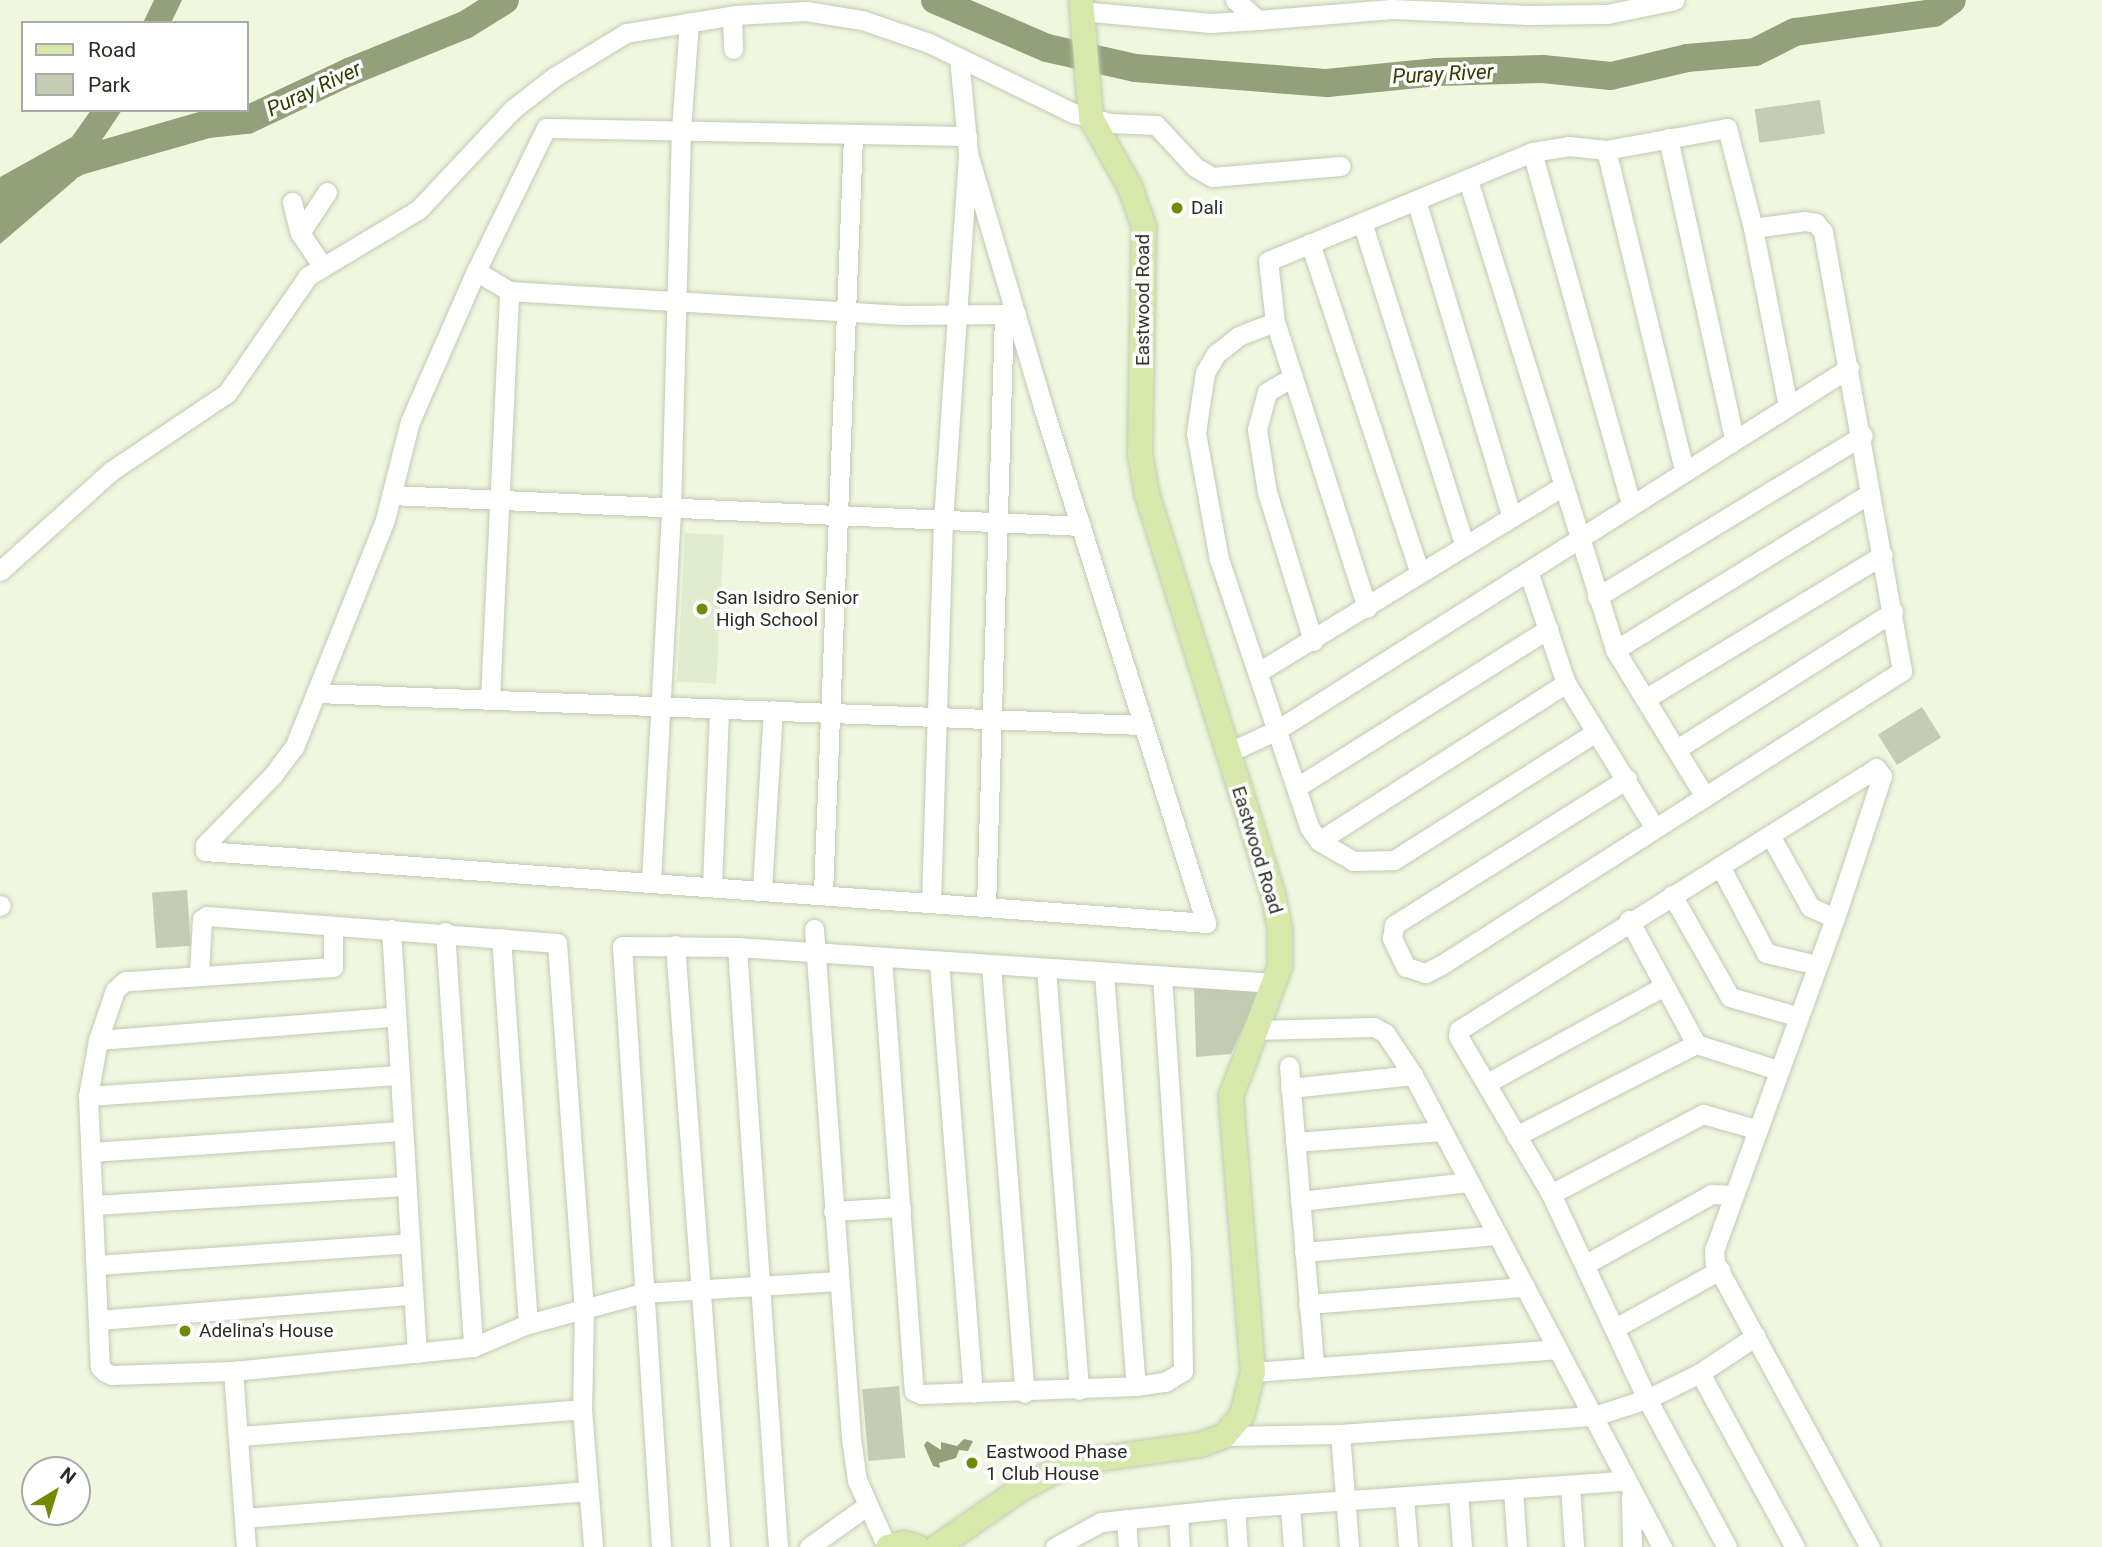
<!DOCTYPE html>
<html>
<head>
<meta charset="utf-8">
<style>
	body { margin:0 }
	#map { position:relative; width:2102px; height:1547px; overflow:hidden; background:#eff7df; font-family:Roboto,sans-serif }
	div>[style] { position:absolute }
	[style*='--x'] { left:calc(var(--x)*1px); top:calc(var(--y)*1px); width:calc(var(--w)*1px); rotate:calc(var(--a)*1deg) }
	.built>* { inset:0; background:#e1ebcd; transform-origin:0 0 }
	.green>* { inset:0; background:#c4ccb4; transform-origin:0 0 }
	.water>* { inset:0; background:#94a07a }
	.river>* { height:28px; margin:-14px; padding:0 14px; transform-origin:14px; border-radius:14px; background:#94a07a }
	.roads { filter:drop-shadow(0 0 2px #c2cab3) drop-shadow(0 0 2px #c2cab3) }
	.minor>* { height:19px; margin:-9.5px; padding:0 9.5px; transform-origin:9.5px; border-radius:9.5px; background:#fff }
	.major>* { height:24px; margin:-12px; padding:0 12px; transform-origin:12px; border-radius:12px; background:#d6e8aa }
	.dots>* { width:19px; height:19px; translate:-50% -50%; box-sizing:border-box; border:4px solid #fff; border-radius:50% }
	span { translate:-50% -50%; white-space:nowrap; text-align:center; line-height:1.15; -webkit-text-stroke:7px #fff; paint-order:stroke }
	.poi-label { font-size:19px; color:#2a2d24 }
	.left { translate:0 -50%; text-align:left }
	.street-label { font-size:19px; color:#2a2d24 }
	.water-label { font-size:21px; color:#313f00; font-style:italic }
	.legend { position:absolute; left:21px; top:21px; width:228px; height:91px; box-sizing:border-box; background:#fff; border:2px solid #aaaba7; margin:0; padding:9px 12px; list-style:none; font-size:21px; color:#2a2d24 }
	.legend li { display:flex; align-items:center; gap:14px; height:35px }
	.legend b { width:35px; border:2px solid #aaaba7 }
	.north { position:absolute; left:21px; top:1456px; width:70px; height:70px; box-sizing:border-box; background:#fff; border:2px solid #aaaba7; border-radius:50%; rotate:38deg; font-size:19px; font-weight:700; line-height:28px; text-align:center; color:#2a2d24 }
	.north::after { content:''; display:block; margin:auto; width:24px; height:32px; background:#708b01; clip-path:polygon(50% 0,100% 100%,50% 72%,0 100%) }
</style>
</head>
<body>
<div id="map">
	<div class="built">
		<i style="left:685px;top:533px;width:39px;height:149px;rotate:3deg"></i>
	</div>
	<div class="green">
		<i style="left:1820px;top:100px;width:34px;height:66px;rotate:82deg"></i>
		<i style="left:1922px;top:707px;width:36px;height:52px;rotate:58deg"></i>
		<i style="left:187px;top:890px;width:56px;height:35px;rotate:86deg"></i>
		<i style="clip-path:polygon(1194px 987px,1256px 989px,1257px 997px,1231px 1054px,1196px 1057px)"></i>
		<i style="left:899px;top:1386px;width:72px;height:37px;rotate:85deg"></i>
	</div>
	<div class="water">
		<i style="clip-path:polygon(154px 0,182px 0,171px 23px,143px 23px)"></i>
		<i style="clip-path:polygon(91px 110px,122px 110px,75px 180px,0 244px,0 177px,72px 137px)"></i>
		<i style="clip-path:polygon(964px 1439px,973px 1441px,968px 1451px,959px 1450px,956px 1458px,939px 1463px,940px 1468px,933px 1466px,924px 1445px,927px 1441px,941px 1450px,941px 1442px,957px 1446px)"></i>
	</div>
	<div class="river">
		<i style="--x:935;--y:0;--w:122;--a:23.2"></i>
		<i style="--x:1047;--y:48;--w:90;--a:12.8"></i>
		<i style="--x:1135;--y:68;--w:193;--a:4.5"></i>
		<i style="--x:1327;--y:83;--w:111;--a:-5.7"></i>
		<i style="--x:1437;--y:72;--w:106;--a:-1.6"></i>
		<i style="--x:1543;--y:69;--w:68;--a:5.9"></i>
		<i style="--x:1611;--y:76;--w:78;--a:-13.3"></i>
		<i style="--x:1687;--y:58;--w:68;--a:-5"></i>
		<i style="--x:1755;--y:52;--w:45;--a:-26.6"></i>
		<i style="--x:1795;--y:32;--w:140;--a:-7.8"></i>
		<i style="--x:1934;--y:13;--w:22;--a:-36"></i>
		<i style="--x:0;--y:203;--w:89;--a:-28"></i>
		<i style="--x:79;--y:161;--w:134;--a:-16"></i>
		<i style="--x:208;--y:124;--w:39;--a:-6"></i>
		<i style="--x:247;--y:120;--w:113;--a:-25.2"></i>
		<i style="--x:349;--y:72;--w:125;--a:-22.1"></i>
		<i style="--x:465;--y:25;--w:47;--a:-32"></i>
	</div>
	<div class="roads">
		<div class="minor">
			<i style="--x:1235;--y:0;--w:30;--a:41"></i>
			<i style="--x:1258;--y:20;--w:134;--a:-4.7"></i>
			<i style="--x:1392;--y:9;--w:136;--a:2.5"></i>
			<i style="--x:1528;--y:15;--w:79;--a:-0.7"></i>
			<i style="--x:1607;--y:14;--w:69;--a:-11.6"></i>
			<i style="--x:1081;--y:11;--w:130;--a:5.3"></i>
			<i style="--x:1210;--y:23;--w:48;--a:-3.6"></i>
			<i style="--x:732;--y:16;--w:33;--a:88"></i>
			<i style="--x:967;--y:136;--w:421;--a:-178.9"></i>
			<i style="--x:546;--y:128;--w:159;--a:116.1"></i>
			<i style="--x:476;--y:271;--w:164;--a:113.7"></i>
			<i style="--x:410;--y:421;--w:102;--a:104.2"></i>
			<i style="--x:385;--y:520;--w:245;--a:111.8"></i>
			<i style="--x:294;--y:747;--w:34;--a:127"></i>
			<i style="--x:274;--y:774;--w:99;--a:134.2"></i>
			<i style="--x:205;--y:845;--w:6;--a:90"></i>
			<i style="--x:205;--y:851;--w:1004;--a:4.11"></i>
			<i style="--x:1206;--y:923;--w:538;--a:-107.53"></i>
			<i style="--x:1044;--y:410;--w:268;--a:-106.5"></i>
			<i style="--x:1668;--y:138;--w:308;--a:77.6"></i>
			<i style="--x:1606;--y:150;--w:330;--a:76.3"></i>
			<i style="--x:1532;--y:152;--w:366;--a:74.3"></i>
			<i style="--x:1468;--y:180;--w:492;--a:72.6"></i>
			<i style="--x:1615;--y:650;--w:172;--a:58.5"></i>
			<i style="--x:1416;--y:200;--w:331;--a:73.2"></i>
			<i style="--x:292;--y:202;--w:32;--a:76"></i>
			<i style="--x:300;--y:233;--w:41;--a:55.9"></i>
			<i style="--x:1362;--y:222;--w:340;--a:72.4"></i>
			<i style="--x:1753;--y:228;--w:181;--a:78.9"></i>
			<i style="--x:300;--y:233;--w:49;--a:-56.6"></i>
			<i style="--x:1310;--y:243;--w:348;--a:71.6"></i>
			<i style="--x:476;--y:271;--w:39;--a:31"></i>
			<i style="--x:509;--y:291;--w:394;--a:3.5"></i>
			<i style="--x:902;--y:315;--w:114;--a:-0.5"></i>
			<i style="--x:1275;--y:322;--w:39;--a:159"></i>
			<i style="--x:1239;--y:336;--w:29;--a:142"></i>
			<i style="--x:1216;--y:354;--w:21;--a:121"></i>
			<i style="--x:1205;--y:372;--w:62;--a:98.4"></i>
			<i style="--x:1196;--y:433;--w:128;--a:79.7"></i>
			<i style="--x:1219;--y:559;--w:283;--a:71.4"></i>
			<i style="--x:1309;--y:827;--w:17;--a:54"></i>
			<i style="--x:1319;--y:841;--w:39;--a:30"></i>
			<i style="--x:1353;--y:861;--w:41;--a:-1.4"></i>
			<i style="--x:1394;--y:860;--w:239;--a:-32.4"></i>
			<i style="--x:1293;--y:377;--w:30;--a:150"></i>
			<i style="--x:1267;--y:392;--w:38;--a:105"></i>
			<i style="--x:1257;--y:429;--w:64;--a:81"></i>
			<i style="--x:1267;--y:492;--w:156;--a:72.8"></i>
			<i style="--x:391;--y:495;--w:691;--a:2.57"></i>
			<i style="--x:0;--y:571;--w:149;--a:-42"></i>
			<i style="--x:111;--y:471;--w:140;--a:-33.9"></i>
			<i style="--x:227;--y:393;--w:142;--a:-55.3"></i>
			<i style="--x:308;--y:276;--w:128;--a:-31"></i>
			<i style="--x:418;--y:210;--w:139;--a:-46.8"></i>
			<i style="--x:513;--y:109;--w:52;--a:-38"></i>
			<i style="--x:554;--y:77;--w:84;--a:-31.4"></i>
			<i style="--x:626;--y:33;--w:110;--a:-9.4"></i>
			<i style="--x:735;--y:15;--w:71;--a:-3.2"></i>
			<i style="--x:806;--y:11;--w:57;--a:9.1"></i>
			<i style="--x:862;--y:20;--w:71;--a:18.9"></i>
			<i style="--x:929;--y:43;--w:160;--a:25.9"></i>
			<i style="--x:1073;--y:113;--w:38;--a:15"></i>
			<i style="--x:1110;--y:123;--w:46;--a:2.5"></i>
			<i style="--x:1156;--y:125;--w:57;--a:47.1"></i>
			<i style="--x:1195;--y:167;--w:20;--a:30"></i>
			<i style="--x:1212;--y:177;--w:129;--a:-4.9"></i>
			<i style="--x:1529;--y:574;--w:115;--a:71.3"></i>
			<i style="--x:1566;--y:683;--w:170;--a:58.5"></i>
			<i style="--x:1597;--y:597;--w:311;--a:-31.3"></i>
			<i style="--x:1367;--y:608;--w:300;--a:-107.8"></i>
			<i style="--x:1275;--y:322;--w:61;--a:-96.5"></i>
			<i style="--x:1268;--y:261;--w:286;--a:-22.4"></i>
			<i style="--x:1532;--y:152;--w:36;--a:-9"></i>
			<i style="--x:1568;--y:146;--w:38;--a:6"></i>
			<i style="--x:1606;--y:150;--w:123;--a:-10.3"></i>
			<i style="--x:1727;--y:128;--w:103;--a:75.4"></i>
			<i style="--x:1753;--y:228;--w:52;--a:-7.7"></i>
			<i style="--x:1805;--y:221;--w:11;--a:10"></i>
			<i style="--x:1816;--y:223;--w:11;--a:52"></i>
			<i style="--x:1823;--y:232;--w:446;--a:79.8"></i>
			<i style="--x:1902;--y:671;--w:547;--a:147.47"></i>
			<i style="--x:1441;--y:965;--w:18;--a:153"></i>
			<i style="--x:1425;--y:973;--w:20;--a:-162"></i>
			<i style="--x:1406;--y:967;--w:32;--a:-116"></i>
			<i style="--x:1392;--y:938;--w:13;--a:-81"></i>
			<i style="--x:1394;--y:925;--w:275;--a:-32.1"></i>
			<i style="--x:1615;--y:650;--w:299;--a:-31.6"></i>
			<i style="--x:1260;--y:671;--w:354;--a:-31.4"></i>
			<i style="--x:316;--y:693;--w:826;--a:2.22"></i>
			<i style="--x:490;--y:699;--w:408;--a:-87.3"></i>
			<i style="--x:1645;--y:699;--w:278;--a:-31.2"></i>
			<i style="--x:1677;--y:749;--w:256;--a:-32.4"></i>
			<i style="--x:1227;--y:753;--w:55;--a:-24.7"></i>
			<i style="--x:1277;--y:730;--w:677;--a:-32.33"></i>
			<i style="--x:1297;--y:787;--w:297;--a:-32.2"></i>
			<i style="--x:1770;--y:835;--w:82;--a:60.9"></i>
			<i style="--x:1810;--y:907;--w:27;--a:24"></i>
			<i style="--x:1319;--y:841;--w:293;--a:-32.6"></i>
			<i style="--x:1720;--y:866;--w:98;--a:62.1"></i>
			<i style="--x:1766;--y:953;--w:52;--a:13.2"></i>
			<i style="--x:651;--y:881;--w:372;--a:-86.9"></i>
			<i style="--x:671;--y:510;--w:381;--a:-88.5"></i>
			<i style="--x:681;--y:129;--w:107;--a:-85.7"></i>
			<i style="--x:712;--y:886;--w:178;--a:-87.7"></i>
			<i style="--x:762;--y:889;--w:179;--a:-86.5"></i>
			<i style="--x:823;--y:893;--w:757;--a:-87.73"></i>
			<i style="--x:1672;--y:895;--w:117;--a:60.4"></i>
			<i style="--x:1730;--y:997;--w:69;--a:16.1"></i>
			<i style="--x:931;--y:902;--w:381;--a:-88.2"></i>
			<i style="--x:943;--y:521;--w:369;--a:-86.1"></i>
			<i style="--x:968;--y:153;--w:96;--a:-95.4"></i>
			<i style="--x:0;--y:906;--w:1;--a:-45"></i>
			<i style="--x:986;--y:907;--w:591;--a:-88.26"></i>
			<i style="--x:1629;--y:920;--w:141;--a:61.6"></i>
			<i style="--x:1696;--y:1044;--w:86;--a:17.6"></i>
			<i style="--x:333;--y:926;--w:41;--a:90"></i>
			<i style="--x:333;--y:967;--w:208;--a:176.1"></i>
			<i style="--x:125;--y:981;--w:13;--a:138"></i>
			<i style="--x:115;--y:990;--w:53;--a:108.8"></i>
			<i style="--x:98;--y:1040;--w:57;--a:100.1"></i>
			<i style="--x:88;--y:1096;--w:271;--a:87.5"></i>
			<i style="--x:100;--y:1367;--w:7;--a:45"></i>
			<i style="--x:105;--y:1372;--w:8;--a:23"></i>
			<i style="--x:112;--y:1375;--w:121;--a:-1.9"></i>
			<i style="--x:233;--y:1371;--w:241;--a:-5.7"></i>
			<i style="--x:473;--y:1347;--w:60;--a:-22.7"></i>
			<i style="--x:528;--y:1324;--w:119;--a:-15.1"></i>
			<i style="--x:643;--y:1293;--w:196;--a:-3.5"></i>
			<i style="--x:391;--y:929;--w:425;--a:86.5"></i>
			<i style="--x:814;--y:929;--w:510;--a:85.84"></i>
			<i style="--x:851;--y:1438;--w:42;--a:81.9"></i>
			<i style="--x:857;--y:1480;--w:73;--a:65.9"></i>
			<i style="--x:445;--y:932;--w:416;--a:86.1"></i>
			<i style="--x:501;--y:938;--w:387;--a:86"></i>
			<i style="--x:675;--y:945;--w:604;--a:85.73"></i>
			<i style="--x:737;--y:947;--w:601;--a:86.09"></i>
			<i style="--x:882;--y:958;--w:434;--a:85.8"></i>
			<i style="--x:914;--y:1391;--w:8;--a:23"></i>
			<i style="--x:921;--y:1394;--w:215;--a:-2.1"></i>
			<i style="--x:1136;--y:1386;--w:29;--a:-8"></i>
			<i style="--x:1165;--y:1382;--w:21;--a:-31"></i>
			<i style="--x:1183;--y:1371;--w:109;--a:-91.1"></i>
			<i style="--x:1181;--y:1262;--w:287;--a:-93.8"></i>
			<i style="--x:939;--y:962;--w:432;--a:85.5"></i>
			<i style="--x:991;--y:965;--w:429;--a:85.5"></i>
			<i style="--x:1046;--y:969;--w:422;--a:85.5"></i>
			<i style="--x:1104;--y:973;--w:414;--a:85.6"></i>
			<i style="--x:199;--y:974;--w:55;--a:-86.9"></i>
			<i style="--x:202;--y:919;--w:6;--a:-31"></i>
			<i style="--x:207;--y:916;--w:351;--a:4.4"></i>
			<i style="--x:557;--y:943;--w:366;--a:85.8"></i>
			<i style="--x:584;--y:1308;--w:101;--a:91.1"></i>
			<i style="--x:582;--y:1409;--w:138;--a:85.4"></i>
			<i style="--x:1254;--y:1030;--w:120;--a:-1.4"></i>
			<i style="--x:1374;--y:1027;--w:13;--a:29"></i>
			<i style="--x:1385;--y:1033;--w:50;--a:56.3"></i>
			<i style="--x:1413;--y:1075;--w:534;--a:62.19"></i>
			<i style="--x:98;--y:1040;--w:296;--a:-4.5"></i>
			<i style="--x:1289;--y:1066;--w:299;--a:85.2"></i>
			<i style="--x:1487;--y:1083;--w:200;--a:-28.7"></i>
			<i style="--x:1290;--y:1088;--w:124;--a:-6"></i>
			<i style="--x:88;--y:1096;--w:310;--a:-3.9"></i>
			<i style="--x:1516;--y:1136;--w:202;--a:-27.1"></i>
			<i style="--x:1295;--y:1142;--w:147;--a:-4.3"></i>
			<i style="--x:91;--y:1152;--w:310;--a:-3.9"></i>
			<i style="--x:1551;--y:1194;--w:172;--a:-27.8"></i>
			<i style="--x:1703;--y:1114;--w:54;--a:16.1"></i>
			<i style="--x:1300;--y:1201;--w:170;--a:-6.4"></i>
			<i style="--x:94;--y:1205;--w:311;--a:-3.5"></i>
			<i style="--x:833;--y:1211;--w:68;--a:-3.4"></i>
			<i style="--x:1304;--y:1252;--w:194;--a:-5"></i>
			<i style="--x:1586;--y:1264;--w:144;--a:-29.1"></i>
			<i style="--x:1712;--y:1194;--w:20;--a:3"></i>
			<i style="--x:97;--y:1265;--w:312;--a:-4"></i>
			<i style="--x:1308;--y:1304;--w:218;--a:-4.5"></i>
			<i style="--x:99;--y:1320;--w:313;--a:-4.6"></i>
			<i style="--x:1617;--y:1327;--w:118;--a:-29"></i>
			<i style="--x:233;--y:1371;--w:176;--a:85.8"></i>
			<i style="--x:1253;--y:1372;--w:304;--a:-4.3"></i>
			<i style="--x:1700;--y:1373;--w:198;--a:61.4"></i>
			<i style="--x:1340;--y:1434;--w:113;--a:85.4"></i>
			<i style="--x:241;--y:1436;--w:342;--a:-4.5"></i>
			<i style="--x:1224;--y:1436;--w:116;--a:-1"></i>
			<i style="--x:1340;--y:1434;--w:255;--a:-4.1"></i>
			<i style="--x:1594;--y:1416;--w:56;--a:-17.8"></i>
			<i style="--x:1647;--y:1399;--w:59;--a:-26.1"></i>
			<i style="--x:1700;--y:1373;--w:67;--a:-33.5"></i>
			<i style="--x:1570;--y:1486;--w:61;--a:86.2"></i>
			<i style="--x:1513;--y:1490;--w:57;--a:86"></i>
			<i style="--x:1458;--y:1493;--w:54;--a:85.8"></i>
			<i style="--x:1631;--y:1496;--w:51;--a:88.9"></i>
			<i style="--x:1404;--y:1498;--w:49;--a:85.3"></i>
			<i style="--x:1290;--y:1506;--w:41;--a:85.8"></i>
			<i style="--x:1235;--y:1508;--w:39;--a:86"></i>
			<i style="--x:1178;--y:1514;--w:33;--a:87"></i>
			<i style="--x:244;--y:1518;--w:345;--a:-4.5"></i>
			<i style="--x:1126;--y:1519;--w:28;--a:86"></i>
			<i style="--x:661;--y:1547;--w:602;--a:-93.71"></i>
			<i style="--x:622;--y:946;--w:115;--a:0.5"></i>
			<i style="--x:737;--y:947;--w:539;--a:3.83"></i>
			<i style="--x:809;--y:1547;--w:72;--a:-35.4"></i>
			<i style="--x:1055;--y:1547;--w:52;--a:-28.5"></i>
			<i style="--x:1101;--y:1522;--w:135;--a:-6"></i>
			<i style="--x:1235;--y:1508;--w:391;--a:-4"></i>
			<i style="--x:1727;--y:1547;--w:168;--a:-118.4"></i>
			<i style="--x:1647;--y:1399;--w:226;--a:-115.1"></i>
			<i style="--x:1551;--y:1194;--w:183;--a:-120.5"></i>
			<i style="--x:1458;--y:1036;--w:6;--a:-81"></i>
			<i style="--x:1459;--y:1030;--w:492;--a:-32.1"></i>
			<i style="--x:1876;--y:768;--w:10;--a:53"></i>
			<i style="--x:1882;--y:776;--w:150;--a:108.3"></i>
			<i style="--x:1835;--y:918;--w:353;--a:110"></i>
			<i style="--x:1714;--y:1250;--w:13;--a:86"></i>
			<i style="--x:1715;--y:1263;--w:324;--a:61.4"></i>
		</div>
		<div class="major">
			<i style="--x:888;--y:1547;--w:16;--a:-14"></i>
			<i style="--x:904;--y:1543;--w:14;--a:17"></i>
			<i style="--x:937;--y:1547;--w:102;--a:-34.6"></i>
			<i style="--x:1021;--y:1489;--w:36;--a:-28"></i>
			<i style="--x:1053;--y:1472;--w:32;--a:-20"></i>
			<i style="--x:1083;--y:1461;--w:118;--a:-7.8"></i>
			<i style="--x:1200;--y:1445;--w:26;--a:-21"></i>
			<i style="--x:1224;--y:1436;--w:28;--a:-49"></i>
			<i style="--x:1242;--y:1415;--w:44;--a:-75.7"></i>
			<i style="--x:1253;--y:1372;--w:277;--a:-94.6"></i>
			<i style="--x:1231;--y:1096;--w:139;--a:-69.3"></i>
			<i style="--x:1280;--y:966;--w:36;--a:-90"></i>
			<i style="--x:1280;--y:930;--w:37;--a:-101"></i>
			<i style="--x:1273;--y:894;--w:418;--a:-107.5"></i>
			<i style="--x:1147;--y:495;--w:42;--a:-99.7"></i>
			<i style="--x:1140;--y:454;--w:227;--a:-89"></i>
			<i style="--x:1144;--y:227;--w:42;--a:-109.3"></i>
			<i style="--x:1130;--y:187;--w:79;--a:-119.5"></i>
			<i style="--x:1091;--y:118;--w:118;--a:-94.8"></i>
		</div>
	</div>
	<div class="dots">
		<i style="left:1177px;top:208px;background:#708b01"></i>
		<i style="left:702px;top:609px;background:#708b01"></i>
		<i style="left:185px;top:1331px;background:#708b01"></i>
		<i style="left:972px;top:1463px;background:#708b01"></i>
	</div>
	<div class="poi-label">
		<span class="left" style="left:1191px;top:208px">Dali</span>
		<span class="left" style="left:716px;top:609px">San Isidro Senior<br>High School</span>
		<span class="left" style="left:199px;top:1331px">Adelina's House</span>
		<span class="left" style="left:986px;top:1463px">Eastwood Phase<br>1 Club House</span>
	</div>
	<div class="street-label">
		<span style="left:1143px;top:300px;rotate:-90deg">Eastwood Road</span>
		<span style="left:1257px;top:850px;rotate:73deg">Eastwood Road</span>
	</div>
	<div class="water-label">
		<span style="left:1443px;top:74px;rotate:-3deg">Puray River</span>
		<span style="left:314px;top:89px;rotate:-25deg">Puray River</span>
	</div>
	<ul class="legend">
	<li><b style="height:9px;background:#d6e8aa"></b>Road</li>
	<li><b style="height:19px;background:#c4ccb4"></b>Park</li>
	</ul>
	<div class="north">N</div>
</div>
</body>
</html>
